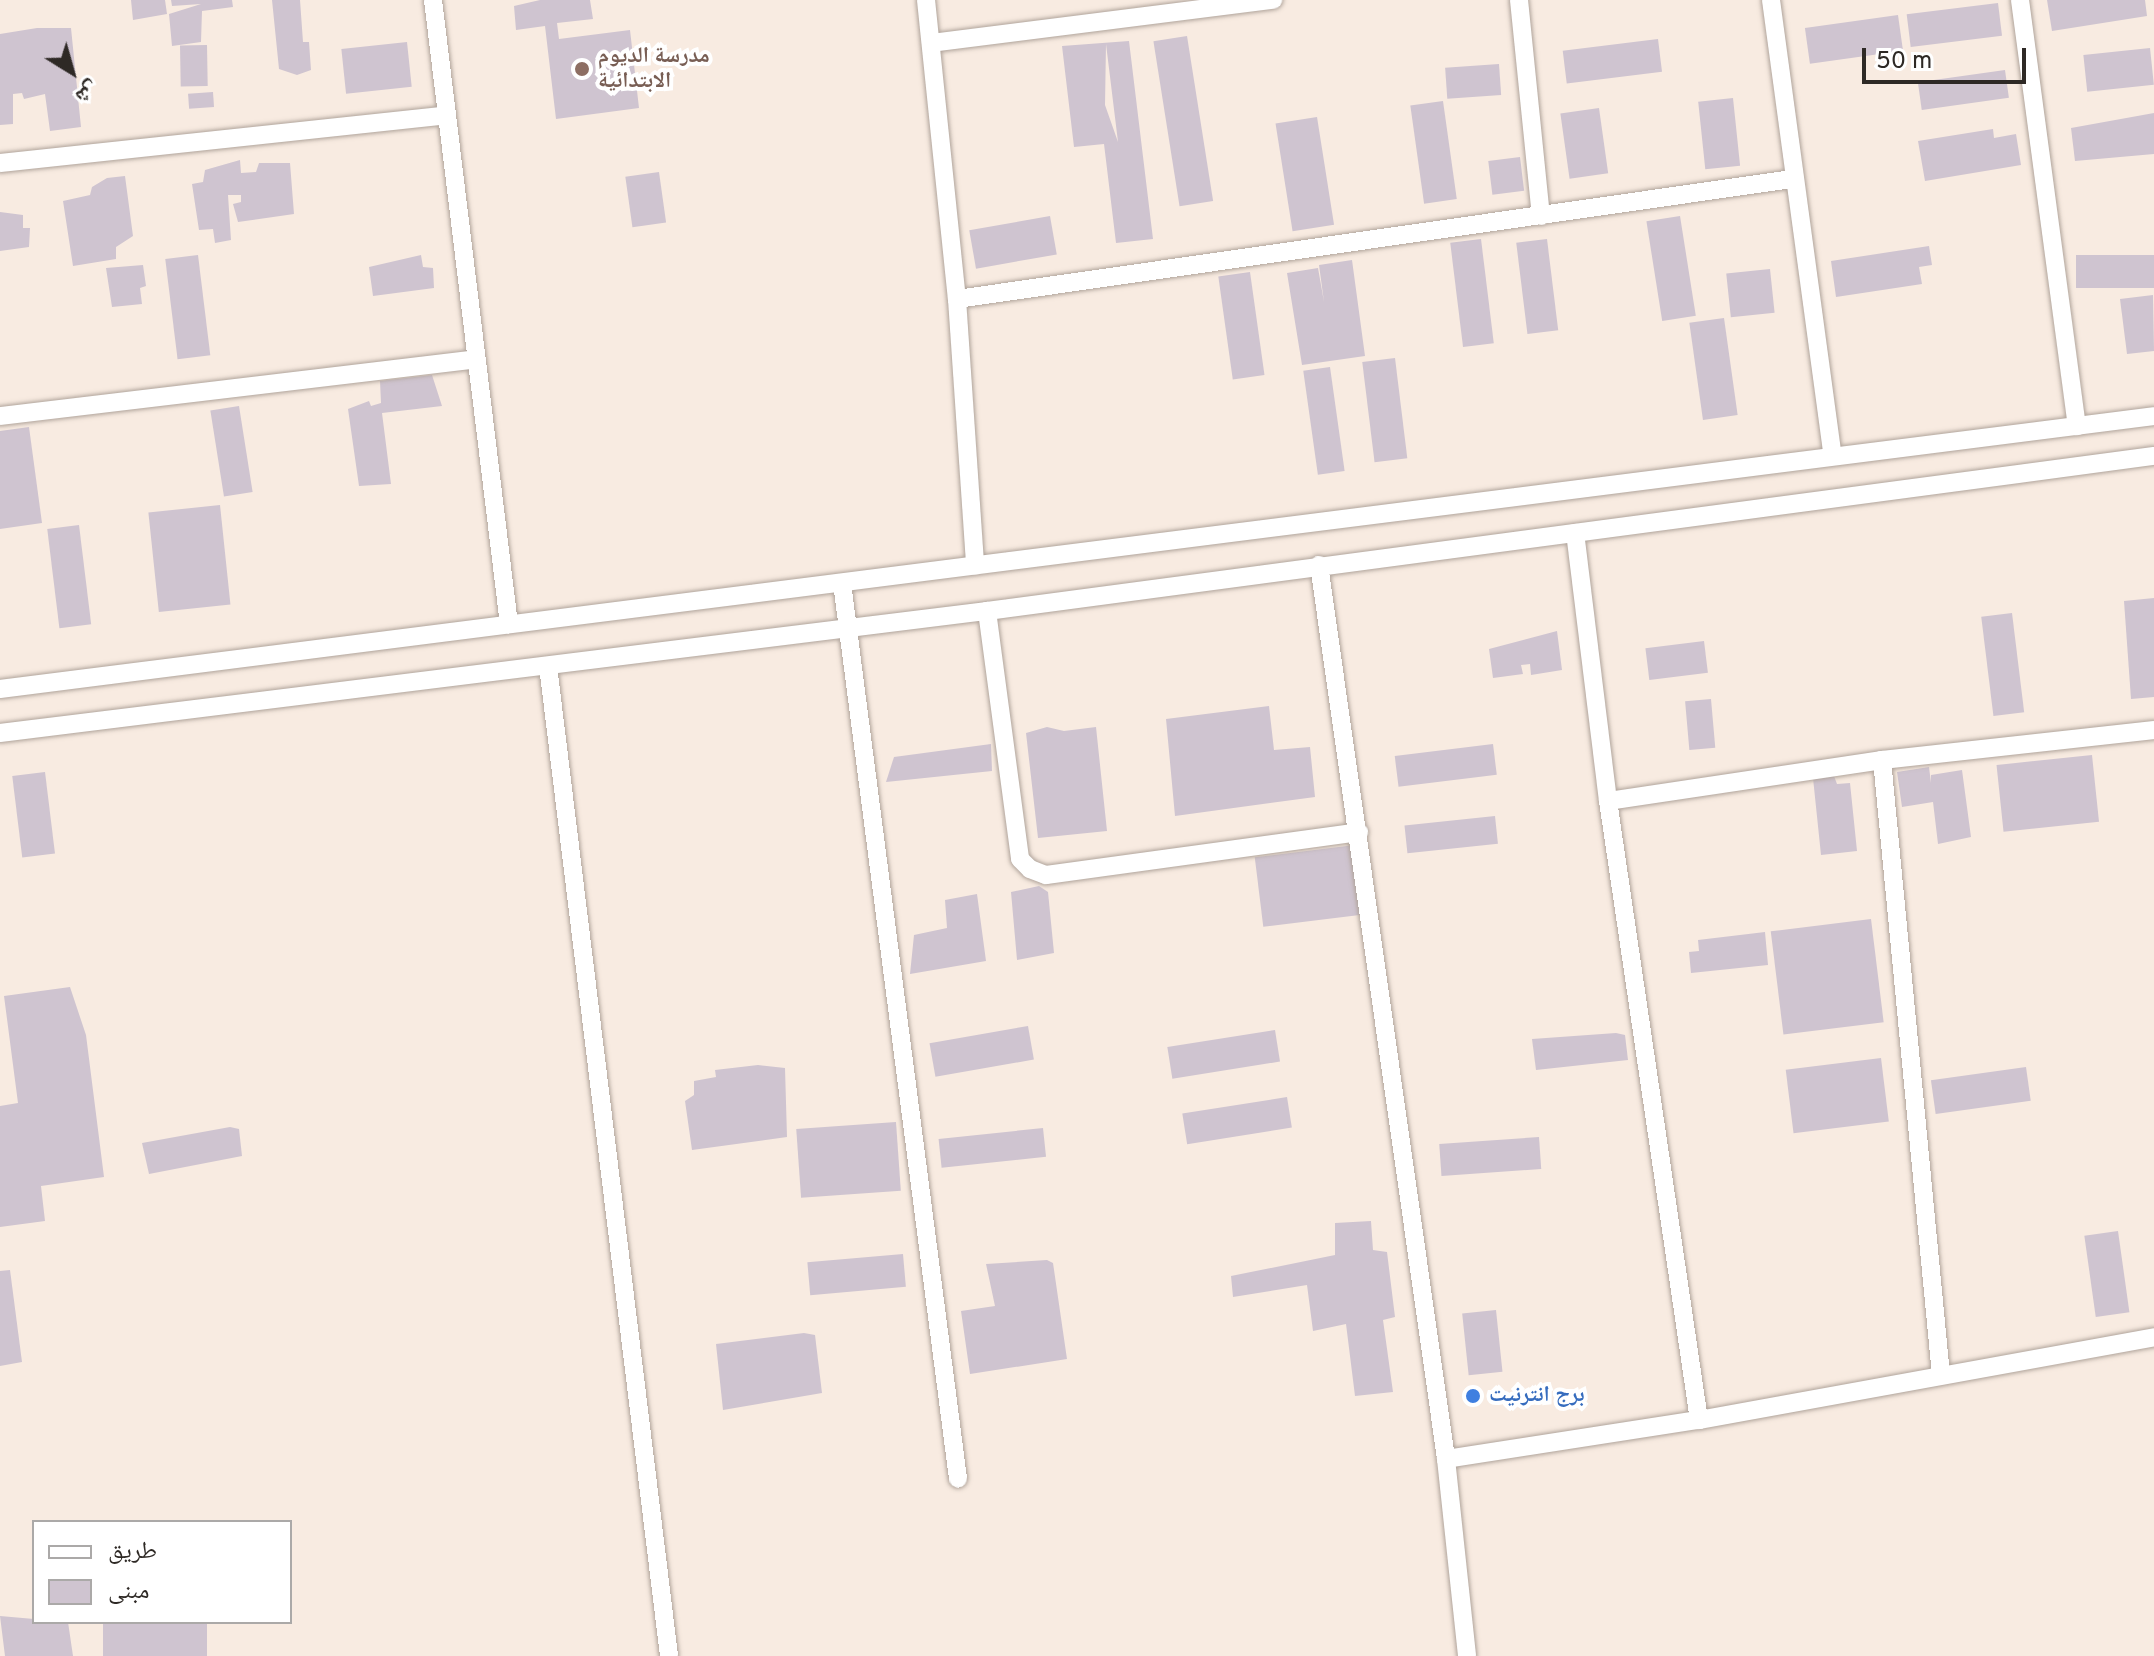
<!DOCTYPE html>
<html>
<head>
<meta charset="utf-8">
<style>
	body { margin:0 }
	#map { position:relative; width:2154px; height:1656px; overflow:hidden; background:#f8ebe1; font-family:Overpass,"Noto Naskh Arabic",sans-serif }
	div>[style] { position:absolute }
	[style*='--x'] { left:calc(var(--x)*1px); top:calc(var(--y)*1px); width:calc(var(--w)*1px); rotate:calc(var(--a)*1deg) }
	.building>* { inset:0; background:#cfc4d0; transform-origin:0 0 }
	.roads { filter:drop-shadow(0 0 2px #b0a49b) drop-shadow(0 0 2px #b0a49b) }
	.street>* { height:18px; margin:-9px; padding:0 9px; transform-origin:9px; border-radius:9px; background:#fff }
	.dots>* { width:22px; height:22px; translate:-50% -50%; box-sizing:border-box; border:4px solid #fff; border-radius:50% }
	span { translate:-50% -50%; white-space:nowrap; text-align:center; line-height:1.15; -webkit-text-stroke:8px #fff; paint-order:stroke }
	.education-label { font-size:22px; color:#785e54; font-weight:700 }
	.left { translate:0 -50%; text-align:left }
	.shop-label { font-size:22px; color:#366cbe; font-weight:700 }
	.legend { position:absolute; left:32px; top:1520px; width:260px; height:104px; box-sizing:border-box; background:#fff; border:2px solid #aba9a8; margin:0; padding:10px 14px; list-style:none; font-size:24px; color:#2e2925 }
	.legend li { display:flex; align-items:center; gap:16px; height:40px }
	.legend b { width:40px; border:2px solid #aba9a8 }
	.north { position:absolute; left:32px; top:32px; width:80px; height:80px; -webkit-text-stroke:6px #fff; paint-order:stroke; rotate:143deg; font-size:22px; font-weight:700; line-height:32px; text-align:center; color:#2e2925 }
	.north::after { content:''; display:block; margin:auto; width:28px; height:36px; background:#2e2925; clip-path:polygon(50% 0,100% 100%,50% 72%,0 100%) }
	.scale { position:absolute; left:1862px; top:48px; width:164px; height:36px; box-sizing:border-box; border:4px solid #2e2925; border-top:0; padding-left:10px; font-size:24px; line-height:28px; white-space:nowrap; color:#2e2925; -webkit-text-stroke:6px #fff; paint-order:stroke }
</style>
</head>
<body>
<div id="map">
	<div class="building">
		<i style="clip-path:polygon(131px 0,165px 0,167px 14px,133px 20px)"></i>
		<i style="clip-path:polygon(171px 0,232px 0,233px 7px,202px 11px,201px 42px,172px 46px,169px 14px,201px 4px,172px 6px)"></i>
		<i style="clip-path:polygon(272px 0,300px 0,303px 42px,309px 42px,311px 70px,297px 75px,279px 69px)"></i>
		<i style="clip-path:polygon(540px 0,590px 0,593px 19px,557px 23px,559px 39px,630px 30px,639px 108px,556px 119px,545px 26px,516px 30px,514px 6px)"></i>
		<i style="clip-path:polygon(2047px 0,2145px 0,2147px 16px,2052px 31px)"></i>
		<i style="left:1998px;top:3px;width:33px;height:92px;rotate:83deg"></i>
		<i style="left:1898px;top:15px;width:36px;height:94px;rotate:82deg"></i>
		<i style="clip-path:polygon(37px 28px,71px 28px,81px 127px,50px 131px,45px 94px,24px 99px,22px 93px,13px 94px,13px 124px,0 125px,0 34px)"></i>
		<i style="left:1187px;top:36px;width:167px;height:34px;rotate:81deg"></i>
		<i style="left:1658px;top:39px;width:33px;height:96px;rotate:83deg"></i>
		<i style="clip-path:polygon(evenodd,1129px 41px,1153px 239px,1116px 243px,1104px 144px,1074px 147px,1062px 46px,1129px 41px,1106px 44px,1118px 142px,1105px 105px,1106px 44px)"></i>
		<i style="left:407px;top:42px;width:45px;height:66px;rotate:84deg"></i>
		<i style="left:207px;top:45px;width:41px;height:27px;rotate:89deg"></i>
		<i style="left:2150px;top:48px;width:37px;height:67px;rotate:84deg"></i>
		<i style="left:1499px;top:64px;width:31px;height:54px;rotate:86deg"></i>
		<i style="left:2005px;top:70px;width:28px;height:88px;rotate:82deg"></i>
		<i style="left:213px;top:92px;width:15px;height:25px;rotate:86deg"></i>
		<i style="left:1733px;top:98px;width:68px;height:35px;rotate:84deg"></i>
		<i style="left:1443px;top:101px;width:99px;height:33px;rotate:82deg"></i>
		<i style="left:1599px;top:108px;width:66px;height:39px;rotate:82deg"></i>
		<i style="clip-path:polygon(2154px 113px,2154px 154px,2075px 161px,2071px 128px)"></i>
		<i style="left:1317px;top:117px;width:109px;height:42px;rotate:81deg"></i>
		<i style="clip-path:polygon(1993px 129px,1994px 138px,2016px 134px,2021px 165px,1925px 181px,1918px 141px)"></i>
		<i style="left:1520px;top:157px;width:34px;height:32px;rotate:83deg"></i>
		<i style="clip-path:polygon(240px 160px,241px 173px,256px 172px,259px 163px,290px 163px,294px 214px,238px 222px,233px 204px,241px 202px,241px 195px,228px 195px,231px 240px,215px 243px,213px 229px,199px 230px,192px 184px,203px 182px,205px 170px)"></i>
		<i style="left:659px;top:172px;width:51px;height:34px;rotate:82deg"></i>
		<i style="clip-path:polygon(125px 176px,133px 236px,116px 247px,116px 259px,73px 266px,63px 201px,90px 195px,92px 187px,107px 178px)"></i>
		<i style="clip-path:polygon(0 212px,23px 215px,23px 228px,30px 228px,29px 247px,0 251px)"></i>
		<i style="left:1050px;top:216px;width:39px;height:82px;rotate:80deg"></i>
		<i style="left:1680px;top:216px;width:101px;height:34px;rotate:81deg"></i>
		<i style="left:1481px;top:239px;width:105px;height:31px;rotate:83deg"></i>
		<i style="left:1547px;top:239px;width:92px;height:31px;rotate:83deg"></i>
		<i style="clip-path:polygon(1929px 246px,1932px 265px,1919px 267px,1922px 284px,1836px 297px,1831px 261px)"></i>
		<i style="left:198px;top:255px;width:101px;height:33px;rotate:83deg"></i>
		<i style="clip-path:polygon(421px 255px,423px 267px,433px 268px,434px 288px,373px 296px,369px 267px)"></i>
		<i style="left:2154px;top:255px;width:33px;height:78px;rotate:90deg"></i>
		<i style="clip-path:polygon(1352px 260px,1365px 356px,1302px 365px,1287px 273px,1318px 268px,1324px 302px,1319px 265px)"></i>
		<i style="clip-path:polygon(143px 265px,146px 286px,140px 288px,142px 304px,112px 307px,106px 268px)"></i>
		<i style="left:1770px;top:269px;width:44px;height:44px;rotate:84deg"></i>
		<i style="left:1250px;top:272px;width:104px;height:32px;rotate:82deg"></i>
		<i style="clip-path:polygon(2153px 295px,2154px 351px,2127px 354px,2120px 299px)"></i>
		<i style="left:1724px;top:318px;width:98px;height:35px;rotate:82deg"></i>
		<i style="left:1395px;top:358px;width:101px;height:33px;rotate:83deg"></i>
		<i style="left:1330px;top:367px;width:105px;height:27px;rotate:82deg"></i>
		<i style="clip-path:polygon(432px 375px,442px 406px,382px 413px,391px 484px,359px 486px,348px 409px,369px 401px,371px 406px,381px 403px,380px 381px)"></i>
		<i style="left:239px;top:406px;width:87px;height:29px;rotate:81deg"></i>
		<i style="clip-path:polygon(29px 427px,42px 523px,0 529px,0 431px)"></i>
		<i style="left:220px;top:505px;width:100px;height:72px;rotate:84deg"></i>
		<i style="left:79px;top:525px;width:100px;height:32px;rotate:83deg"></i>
		<i style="clip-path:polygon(2154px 598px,2154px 697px,2131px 699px,2124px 601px)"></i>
		<i style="left:2012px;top:613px;width:100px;height:31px;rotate:83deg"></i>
		<i style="clip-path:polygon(1557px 631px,1562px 670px,1531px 675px,1530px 664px,1521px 665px,1523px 674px,1493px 678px,1489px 649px)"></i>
		<i style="left:1704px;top:641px;width:32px;height:59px;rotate:83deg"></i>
		<i style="left:1711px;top:699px;width:49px;height:26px;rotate:85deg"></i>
		<i style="clip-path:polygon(1269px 706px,1274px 750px,1310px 747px,1315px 797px,1175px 816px,1166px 719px)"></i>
		<i style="clip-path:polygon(1047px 727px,1064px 731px,1096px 727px,1107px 831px,1038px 838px,1026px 733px)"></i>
		<i style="clip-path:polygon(991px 744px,992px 771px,886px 782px,894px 757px)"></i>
		<i style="left:1493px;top:744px;width:31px;height:99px;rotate:83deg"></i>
		<i style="left:2092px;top:755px;width:67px;height:96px;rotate:84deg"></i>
		<i style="clip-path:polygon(1929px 767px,1931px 783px,1931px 775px,1962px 770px,1971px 837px,1938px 844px,1933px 802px,1902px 807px,1897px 772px)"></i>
		<i style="left:45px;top:772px;width:82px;height:33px;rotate:83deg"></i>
		<i style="clip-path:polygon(1834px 776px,1837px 784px,1850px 783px,1857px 851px,1821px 855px,1813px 778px)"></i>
		<i style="left:1495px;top:816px;width:28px;height:91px;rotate:84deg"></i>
		<i style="left:1355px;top:845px;width:70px;height:101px;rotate:83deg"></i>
		<i style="clip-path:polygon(1039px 886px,1048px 892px,1054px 953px,1017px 960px,1011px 892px)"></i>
		<i style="clip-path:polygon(977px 894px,986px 961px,910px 974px,914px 935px,947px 928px,945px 900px)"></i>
		<i style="left:1871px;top:919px;width:104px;height:101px;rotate:83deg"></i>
		<i style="clip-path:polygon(1765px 932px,1768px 965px,1691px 973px,1689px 952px,1699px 951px,1698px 940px)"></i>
		<i style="clip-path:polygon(70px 987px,86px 1035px,104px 1177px,41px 1186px,45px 1221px,0 1227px,0 1106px,18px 1103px,4px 996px)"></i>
		<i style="left:1028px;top:1026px;width:34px;height:100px;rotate:80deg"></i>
		<i style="left:1275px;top:1030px;width:32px;height:109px;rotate:81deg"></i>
		<i style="clip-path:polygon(1616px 1033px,1625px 1035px,1628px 1060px,1536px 1070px,1532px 1039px)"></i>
		<i style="left:1881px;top:1058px;width:64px;height:96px;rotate:83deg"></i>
		<i style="clip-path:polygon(758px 1065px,785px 1068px,787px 1137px,692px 1150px,685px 1101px,694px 1095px,694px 1081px,716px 1077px,715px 1070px)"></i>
		<i style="left:2026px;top:1067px;width:34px;height:96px;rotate:82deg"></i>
		<i style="left:1287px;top:1097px;width:31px;height:106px;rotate:81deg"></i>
		<i style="left:896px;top:1122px;width:69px;height:100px;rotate:86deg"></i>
		<i style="clip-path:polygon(230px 1127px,239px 1129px,242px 1156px,149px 1174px,142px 1143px)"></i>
		<i style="left:1043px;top:1128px;width:29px;height:105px;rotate:84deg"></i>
		<i style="left:1539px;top:1137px;width:32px;height:100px;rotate:86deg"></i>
		<i style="clip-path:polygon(1371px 1221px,1373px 1250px,1387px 1252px,1395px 1317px,1383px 1320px,1393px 1392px,1355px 1396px,1346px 1324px,1313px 1331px,1307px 1285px,1233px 1297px,1231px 1276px,1335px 1255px,1335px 1223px)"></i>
		<i style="left:2118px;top:1231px;width:82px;height:34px;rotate:82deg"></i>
		<i style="left:903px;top:1254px;width:33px;height:96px;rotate:85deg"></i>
		<i style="clip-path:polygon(1047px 1260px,1053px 1263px,1067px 1359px,970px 1374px,961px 1311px,995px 1306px,986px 1264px)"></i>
		<i style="clip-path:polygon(10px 1270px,22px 1362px,0 1366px,0 1271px)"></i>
		<i style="left:1496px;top:1310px;width:62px;height:34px;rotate:84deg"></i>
		<i style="clip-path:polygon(804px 1333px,815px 1335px,822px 1393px,723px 1410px,716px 1344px)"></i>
		<i style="clip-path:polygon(0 1616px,68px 1622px,73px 1656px,5px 1656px)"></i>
		<i style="left:103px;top:1622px;width:104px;height:34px"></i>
	</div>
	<div class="roads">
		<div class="street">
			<i style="--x:433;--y:0;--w:629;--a:83.06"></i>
			<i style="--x:926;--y:0;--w:301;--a:84.1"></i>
			<i style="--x:957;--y:299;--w:267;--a:86.1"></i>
			<i style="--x:1519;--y:0;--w:217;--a:84.2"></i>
			<i style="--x:1771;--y:0;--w:460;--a:82.3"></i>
			<i style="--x:2020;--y:0;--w:430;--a:82.4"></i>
			<i style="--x:931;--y:43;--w:345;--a:-7.2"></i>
			<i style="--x:0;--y:163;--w:449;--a:-6.1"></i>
			<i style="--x:957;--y:299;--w:844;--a:-8.18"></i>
			<i style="--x:0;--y:416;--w:479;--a:-6.8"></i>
			<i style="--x:1319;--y:565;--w:903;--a:81.91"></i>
			<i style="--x:1446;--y:1459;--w:198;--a:83.9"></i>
			<i style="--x:842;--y:583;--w:903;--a:82.62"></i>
			<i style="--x:987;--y:611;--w:250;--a:82.4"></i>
			<i style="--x:1020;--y:859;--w:14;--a:45"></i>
			<i style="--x:1030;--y:869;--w:17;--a:21"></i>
			<i style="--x:1046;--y:875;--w:316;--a:-7.8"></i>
			<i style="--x:548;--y:666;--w:997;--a:83.03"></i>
			<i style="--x:0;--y:689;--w:2171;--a:-7.22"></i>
			<i style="--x:0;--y:733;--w:995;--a:-7.05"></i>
			<i style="--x:987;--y:611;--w:1177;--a:-7.57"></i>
			<i style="--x:1882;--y:760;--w:274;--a:-6.3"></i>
			<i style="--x:1608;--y:801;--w:277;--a:-8.5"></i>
			<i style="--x:1882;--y:760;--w:618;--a:84.52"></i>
			<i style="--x:1699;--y:1420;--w:463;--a:-10.3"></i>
			<i style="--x:1446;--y:1459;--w:256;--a:-8.8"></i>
			<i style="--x:1699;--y:1420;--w:626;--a:-98.36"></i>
			<i style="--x:1608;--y:801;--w:270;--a:-97"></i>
		</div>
	</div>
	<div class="dots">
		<i style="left:582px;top:69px;background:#8d6e63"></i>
		<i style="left:1473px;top:1396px;background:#3f7fe0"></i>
	</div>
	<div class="education-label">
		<span class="left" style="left:598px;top:69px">مدرسة الديوم<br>الابتدائية</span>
	</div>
	<div class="shop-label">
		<span class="left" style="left:1489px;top:1396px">برج انترنيت</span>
	</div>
	<ul class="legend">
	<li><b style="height:10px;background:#fff"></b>طريق</li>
	<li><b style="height:22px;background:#cfc4d0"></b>مبنى</li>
	</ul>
	<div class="north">ش</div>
	<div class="scale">50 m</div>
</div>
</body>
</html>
